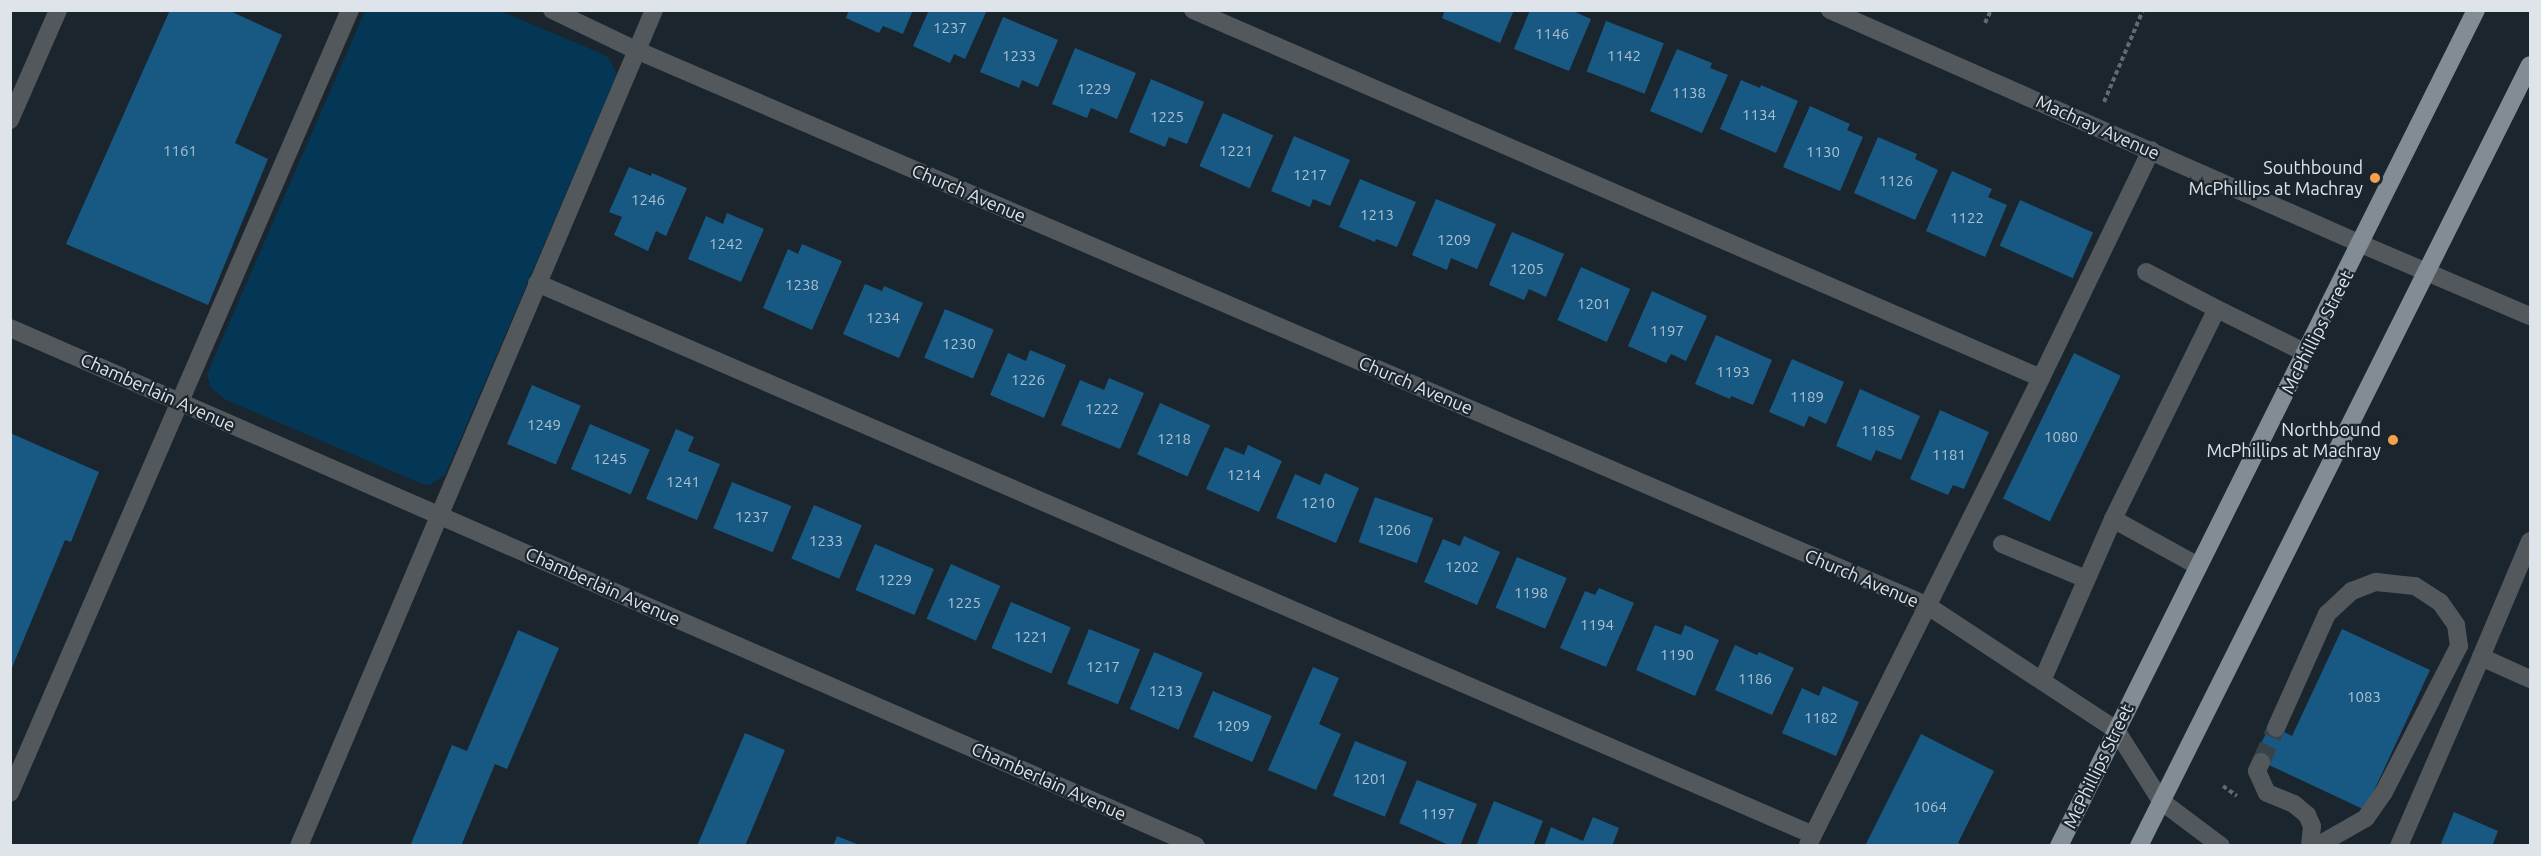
<!DOCTYPE html>
<html>
<head>
<meta charset="utf-8">
<style>
	body { margin:0 }
	#map { position:relative; width:2541px; height:856px; overflow:hidden; background:#1b252d; font-family:Ubuntu,sans-serif }
	div>[style] { position:absolute }
	[style*='--x'] { left:calc(var(--x)*1px); top:calc(var(--y)*1px); width:calc(var(--w)*1px); rotate:calc(var(--a)*1deg) }
	.green>* { inset:0; background:#043756 }
	.building>* { inset:0; background:#185984; transform-origin:0 0 }
	.minor-tunnel>* { height:18px; margin-top:-9px; transform-origin:0; background:repeating-linear-gradient(90deg,#384249 0 18px,transparent 0 27px) }
	.path>* { height:4px; margin-top:-2px; transform-origin:0; background:repeating-linear-gradient(90deg,#626a71 0 4.5px,transparent 0 7.5px) }
	.minor>* { height:18px; margin:-9px; padding:0 9px; transform-origin:9px; border-radius:9px; background:#53585c }
	.major>* { height:18px; margin:-9px; padding:0 9px; transform-origin:9px; border-radius:9px; background:#828c95 }
	.dots>* { width:16px; height:16px; translate:-50% -50%; box-sizing:border-box; border:3px solid #1b252d; border-radius:50% }
	span { translate:-50% -50%; white-space:nowrap; text-align:center; line-height:1.15; -webkit-text-stroke:4.5px #1b252d; paint-order:stroke }
	.number-label { font-size:15px; color:#acc1d0 }
	.number-label span { -webkit-text-stroke-width:0 }
	.street-label { font-size:18px; color:#dee4e9 }
	.poi-label { font-size:18px; color:#dee4e9 }
	.right { translate:-100% -50%; text-align:right }
	.frame { position:absolute; inset:0; border:12px solid #dee4e9; pointer-events:none }
</style>
</head>
<body>
<div id="map">
	<div class="green">
		<i style="clip-path:polygon(365px 11px,501px 11px,600px 53px,608px 57px,617px 74px,445px 475px,430px 485px,422px 484px,226px 400px,211px 388px,207px 374px)"></i>
	</div>
	<div class="building">
		<i style="clip-path:polygon(170px 10px,228px 10px,282px 35px,235px 143px,268px 159px,208px 305px,66px 244px)"></i>
		<i style="clip-path:polygon(849px 10px,913px 10px,903px 34px,883px 26px,879px 33px,846px 18px)"></i>
		<i style="clip-path:polygon(929px 10px,987px 10px,965px 59px,954px 54px,950px 63px,913px 46px)"></i>
		<i style="clip-path:polygon(1445px 10px,1514px 10px,1500px 43px,1442px 18px)"></i>
		<i style="clip-path:polygon(1530px 10px,1576px 10px,1575px 12px,1591px 19px,1569px 71px,1514px 49px)"></i>
		<i style="clip-path:polygon(1003px 17px,1058px 40px,1038px 87px,1022px 80px,1019px 88px,980px 72px)"></i>
		<i style="left:1606px;top:21px;width:62px;height:54px;rotate:21deg"></i>
		<i style="clip-path:polygon(1075px 48px,1136px 73px,1117px 119px,1091px 108px,1087px 118px,1052px 104px)"></i>
		<i style="clip-path:polygon(1677px 49px,1712px 63px,1710px 68px,1728px 75px,1702px 133px,1650px 111px)"></i>
		<i style="clip-path:polygon(1151px 79px,1204px 102px,1187px 144px,1169px 137px,1165px 147px,1129px 132px)"></i>
		<i style="clip-path:polygon(1741px 80px,1760px 88px,1761px 85px,1798px 101px,1776px 153px,1720px 129px)"></i>
		<i style="clip-path:polygon(1810px 106px,1850px 124px,1847px 130px,1863px 137px,1840px 191px,1783px 167px)"></i>
		<i style="left:1223px;top:113px;width:55px;height:58px;rotate:24deg"></i>
		<i style="clip-path:polygon(1294px 136px,1350px 160px,1330px 206px,1313px 199px,1310px 207px,1271px 191px)"></i>
		<i style="clip-path:polygon(1878px 137px,1917px 154px,1915px 159px,1938px 170px,1915px 220px,1854px 193px)"></i>
		<i style="clip-path:polygon(629px 167px,651px 176px,652px 173px,687px 188px,666px 236px,656px 231px,648px 251px,614px 235px,622px 217px,609px 212px)"></i>
		<i style="clip-path:polygon(1952px 171px,1992px 189px,1988px 197px,2007px 205px,1985px 257px,1926px 231px)"></i>
		<i style="clip-path:polygon(1360px 179px,1416px 202px,1397px 247px,1376px 239px,1375px 242px,1339px 227px)"></i>
		<i style="clip-path:polygon(1436px 199px,1496px 224px,1477px 269px,1451px 258px,1447px 270px,1412px 255px)"></i>
		<i style="left:2020px;top:200px;width:80px;height:50px;rotate:24deg"></i>
		<i style="clip-path:polygon(727px 213px,764px 229px,741px 282px,688px 259px,706px 216px,723px 224px)"></i>
		<i style="clip-path:polygon(1512px 232px,1564px 254px,1546px 297px,1529px 289px,1524px 300px,1489px 285px)"></i>
		<i style="clip-path:polygon(802px 244px,842px 261px,812px 330px,763px 308px,788px 249px,798px 254px)"></i>
		<i style="left:1581px;top:267px;width:54px;height:58px;rotate:24deg"></i>
		<i style="clip-path:polygon(865px 284px,882px 291px,884px 286px,923px 303px,899px 358px,843px 334px)"></i>
		<i style="clip-path:polygon(1652px 291px,1707px 316px,1686px 361px,1671px 354px,1666px 363px,1628px 346px)"></i>
		<i style="left:945px;top:309px;width:53px;height:53px;rotate:23deg"></i>
		<i style="clip-path:polygon(1716px 335px,1772px 360px,1753px 405px,1731px 396px,1730px 399px,1695px 384px)"></i>
		<i style="clip-path:polygon(1030px 350px,1066px 365px,1044px 418px,990px 395px,1008px 353px,1026px 361px)"></i>
		<i style="left:2074px;top:353px;width:52px;height:162px;rotate:26deg"></i>
		<i style="clip-path:polygon(1792px 359px,1844px 382px,1826px 424px,1809px 416px,1804px 427px,1769px 412px)"></i>
		<i style="clip-path:polygon(1109px 378px,1144px 393px,1120px 449px,1061px 425px,1080px 380px,1104px 390px)"></i>
		<i style="left:532px;top:385px;width:53px;height:64px;rotate:23deg"></i>
		<i style="clip-path:polygon(1860px 389px,1920px 416px,1901px 460px,1876px 450px,1871px 461px,1836px 446px)"></i>
		<i style="left:1160px;top:403px;width:55px;height:56px;rotate:24deg"></i>
		<i style="clip-path:polygon(1940px 410px,1989px 432px,1964px 489px,1953px 485px,1948px 495px,1910px 479px)"></i>
		<i style="left:590px;top:424px;width:65px;height:49px;rotate:23deg"></i>
		<i style="clip-path:polygon(676px 429px,694px 437px,688px 451px,720px 464px,697px 520px,646px 499px)"></i>
		<i style="clip-path:polygon(10px 433px,99px 472px,71px 542px,65px 540px,11px 670px)"></i>
		<i style="clip-path:polygon(1248px 445px,1282px 461px,1259px 512px,1206px 489px,1225px 447px,1244px 455px)"></i>
		<i style="clip-path:polygon(1325px 473px,1359px 488px,1336px 543px,1276px 518px,1295px 474px,1320px 485px)"></i>
		<i style="left:732px;top:482px;width:64px;height:50px;rotate:22deg"></i>
		<i style="left:1375px;top:497px;width:62px;height:48px;rotate:20deg"></i>
		<i style="left:814px;top:505px;width:52px;height:58px;rotate:23deg"></i>
		<i style="clip-path:polygon(1464px 536px,1500px 552px,1477px 605px,1424px 582px,1443px 539px,1460px 546px)"></i>
		<i style="left:875px;top:544px;width:64px;height:50px;rotate:23deg"></i>
		<i style="left:1517px;top:557px;width:54px;height:55px;rotate:23deg"></i>
		<i style="left:951px;top:564px;width:54px;height:60px;rotate:24deg"></i>
		<i style="clip-path:polygon(1599px 588px,1634px 603px,1606px 667px,1560px 648px,1585px 591px,1595px 595px)"></i>
		<i style="left:1011px;top:602px;width:65px;height:50px;rotate:23deg"></i>
		<i style="clip-path:polygon(1655px 625px,1681px 635px,1685px 625px,1719px 640px,1695px 696px,1636px 670px)"></i>
		<i style="left:1089px;top:629px;width:55px;height:59px;rotate:22deg"></i>
		<i style="clip-path:polygon(2342px 629px,2430px 670px,2365px 810px,2254px 758px,2270px 725px,2292px 736px)"></i>
		<i style="clip-path:polygon(518px 630px,559px 648px,507px 769px,495px 764px,461px 846px,410px 846px,452px 745px,467px 751px)"></i>
		<i style="clip-path:polygon(1735px 645px,1757px 655px,1759px 652px,1794px 668px,1772px 715px,1715px 690px)"></i>
		<i style="left:1154px;top:652px;width:53px;height:62px;rotate:23deg"></i>
		<i style="clip-path:polygon(1313px 667px,1339px 678px,1319px 724px,1341px 734px,1316px 790px,1268px 770px)"></i>
		<i style="clip-path:polygon(1823px 686px,1859px 702px,1836px 756px,1782px 733px,1802px 688px,1819px 696px)"></i>
		<i style="left:1213px;top:691px;width:64px;height:50px;rotate:23deg"></i>
		<i style="clip-path:polygon(745px 733px,785px 750px,745px 846px,697px 846px)"></i>
		<i style="clip-path:polygon(1921px 734px,1994px 771px,1958px 843px,1964px 846px,1865px 846px)"></i>
		<i style="left:1355px;top:741px;width:56px;height:59px;rotate:22deg"></i>
		<i style="clip-path:polygon(1417px 780px,1477px 804px,1460px 846px,1451px 846px,1399px 823px)"></i>
		<i style="clip-path:polygon(1494px 801px,1543px 821px,1533px 846px,1476px 846px)"></i>
		<i style="clip-path:polygon(2454px 812px,2498px 831px,2492px 846px,2440px 846px)"></i>
		<i style="clip-path:polygon(1593px 817px,1619px 828px,1612px 846px,1544px 846px,1551px 827px,1583px 841px)"></i>
		<i style="clip-path:polygon(837px 836px,859px 845px,859px 846px,833px 846px)"></i>
	</div>
	<div class="minor-tunnel">
		<i style="--x:2261;--y:762;--w:37;--a:-66"></i>
	</div>
	<div class="path">
		<i style="--x:1985;--y:23;--w:14;--a:-65"></i>
		<i style="--x:2104;--y:102;--w:100;--a:-67"></i>
		<i style="--x:2223;--y:786;--w:17;--a:36"></i>
	</div>
	<div class="minor">
		<i style="--x:552;--y:10;--w:93;--a:25.5"></i>
		<i style="--x:636;--y:50;--w:1407;--a:23.28"></i>
		<i style="--x:1928;--y:606;--w:225;--a:33.4"></i>
		<i style="--x:2116;--y:730;--w:84;--a:57.6"></i>
		<i style="--x:2161;--y:801;--w:75;--a:36.9"></i>
		<i style="--x:1193;--y:10;--w:924;--a:23.46"></i>
		<i style="--x:1830;--y:10;--w:580;--a:23.78"></i>
		<i style="--x:2361;--y:244;--w:184;--a:23.1"></i>
		<i style="--x:10;--y:120;--w:120;--a:-66.4"></i>
		<i style="--x:2146;--y:272;--w:80;--a:27.5"></i>
		<i style="--x:537;--y:283;--w:1390;--a:23.39"></i>
		<i style="--x:10;--y:328;--w:1294;--a:23.59"></i>
		<i style="--x:2113;--y:519;--w:97;--a:28.9"></i>
		<i style="--x:2530;--y:541;--w:126;--a:112.9"></i>
		<i style="--x:2481;--y:657;--w:54;--a:24.2"></i>
		<i style="--x:2002;--y:544;--w:91;--a:22.6"></i>
		<i style="--x:2042;--y:681;--w:177;--a:-66.3"></i>
		<i style="--x:2113;--y:519;--w:234;--a:-63.7"></i>
		<i style="--x:2217;--y:309;--w:99;--a:26.3"></i>
		<i style="--x:2276;--y:728;--w:125;--a:-65.9"></i>
		<i style="--x:2327;--y:614;--w:34;--a:-43"></i>
		<i style="--x:2352;--y:591;--w:26;--a:-21"></i>
		<i style="--x:2376;--y:582;--w:39;--a:6"></i>
		<i style="--x:2415;--y:586;--w:30;--a:33"></i>
		<i style="--x:2440;--y:602;--w:28;--a:55"></i>
		<i style="--x:2456;--y:625;--w:21;--a:82"></i>
		<i style="--x:2459;--y:646;--w:164;--a:117.2"></i>
		<i style="--x:2384;--y:792;--w:32;--a:125"></i>
		<i style="--x:2366;--y:818;--w:56;--a:150.3"></i>
		<i style="--x:2261;--y:762;--w:10;--a:114"></i>
		<i style="--x:2257;--y:771;--w:24;--a:66"></i>
		<i style="--x:2267;--y:793;--w:29;--a:22"></i>
		<i style="--x:2294;--y:804;--w:17;--a:40"></i>
		<i style="--x:2307;--y:815;--w:12;--a:66"></i>
		<i style="--x:2312;--y:826;--w:20;--a:96"></i>
		<i style="--x:10;--y:793;--w:854;--a:-66.53"></i>
		<i style="--x:1808;--y:845;--w:522;--a:-63.48"></i>
		<i style="--x:2041;--y:378;--w:253;--a:-64.2"></i>
		<i style="--x:299;--y:846;--w:908;--a:-66.99"></i>
		<i style="--x:2399;--y:846;--w:206;--a:-66.5"></i>
	</div>
	<div class="major">
		<i style="--x:2059;--y:846;--w:934;--a:-63.49"></i>
		<i style="--x:2139;--y:846;--w:873;--a:-63.41"></i>
	</div>
	<div class="dots">
		<i style="left:2375px;top:178px;background:#f8a14a"></i>
		<i style="left:2393px;top:440px;background:#f8a14a"></i>
	</div>
	<div class="number-label">
		<span style="left:950px;top:28px">1237</span>
		<span style="left:1552px;top:34px">1146</span>
		<span style="left:1019px;top:56px">1233</span>
		<span style="left:1624px;top:56px">1142</span>
		<span style="left:1094px;top:89px">1229</span>
		<span style="left:1689px;top:93px">1138</span>
		<span style="left:1759px;top:115px">1134</span>
		<span style="left:1167px;top:117px">1225</span>
		<span style="left:180px;top:151px">1161</span>
		<span style="left:1236px;top:151px">1221</span>
		<span style="left:1823px;top:152px">1130</span>
		<span style="left:1310px;top:175px">1217</span>
		<span style="left:1896px;top:181px">1126</span>
		<span style="left:648px;top:200px">1246</span>
		<span style="left:1377px;top:215px">1213</span>
		<span style="left:1967px;top:218px">1122</span>
		<span style="left:1454px;top:240px">1209</span>
		<span style="left:726px;top:244px">1242</span>
		<span style="left:1527px;top:269px">1205</span>
		<span style="left:802px;top:285px">1238</span>
		<span style="left:1594px;top:304px">1201</span>
		<span style="left:883px;top:318px">1234</span>
		<span style="left:1667px;top:331px">1197</span>
		<span style="left:959px;top:344px">1230</span>
		<span style="left:1733px;top:372px">1193</span>
		<span style="left:1028px;top:380px">1226</span>
		<span style="left:1807px;top:397px">1189</span>
		<span style="left:1102px;top:409px">1222</span>
		<span style="left:544px;top:425px">1249</span>
		<span style="left:1878px;top:431px">1185</span>
		<span style="left:2061px;top:437px">1080</span>
		<span style="left:1174px;top:439px">1218</span>
		<span style="left:1949px;top:455px">1181</span>
		<span style="left:610px;top:459px">1245</span>
		<span style="left:1244px;top:475px">1214</span>
		<span style="left:683px;top:482px">1241</span>
		<span style="left:1318px;top:503px">1210</span>
		<span style="left:752px;top:517px">1237</span>
		<span style="left:1394px;top:530px">1206</span>
		<span style="left:826px;top:541px">1233</span>
		<span style="left:1462px;top:567px">1202</span>
		<span style="left:895px;top:580px">1229</span>
		<span style="left:1531px;top:593px">1198</span>
		<span style="left:964px;top:603px">1225</span>
		<span style="left:1597px;top:625px">1194</span>
		<span style="left:1031px;top:637px">1221</span>
		<span style="left:1677px;top:655px">1190</span>
		<span style="left:1103px;top:667px">1217</span>
		<span style="left:1755px;top:679px">1186</span>
		<span style="left:1166px;top:691px">1213</span>
		<span style="left:2364px;top:697px">1083</span>
		<span style="left:1821px;top:718px">1182</span>
		<span style="left:1233px;top:726px">1209</span>
		<span style="left:1370px;top:779px">1201</span>
		<span style="left:1930px;top:807px">1064</span>
		<span style="left:1438px;top:814px">1197</span>
	</div>
	<div class="street-label">
		<span style="left:2098px;top:127px;rotate:24deg">Machray Avenue</span>
		<span style="left:969px;top:193px;rotate:23deg">Church Avenue</span>
		<span style="left:2317px;top:332px;rotate:-63deg">McPhillips Street</span>
		<span style="left:1416px;top:385px;rotate:23deg">Church Avenue</span>
		<span style="left:158px;top:392px;rotate:24deg">Chamberlain Avenue</span>
		<span style="left:1862px;top:578px;rotate:23deg">Church Avenue</span>
		<span style="left:603px;top:586px;rotate:24deg">Chamberlain Avenue</span>
		<span style="left:2098px;top:766px;rotate:-64deg">McPhillips Street</span>
		<span style="left:1049px;top:781px;rotate:24deg">Chamberlain Avenue</span>
	</div>
	<div class="poi-label">
		<span class="right" style="left:2363px;top:178px">Southbound<br>McPhillips at Machray</span>
		<span class="right" style="left:2381px;top:440px">Northbound<br>McPhillips at Machray</span>
	</div>
	<div class="frame"></div>
</div>
</body>
</html>
